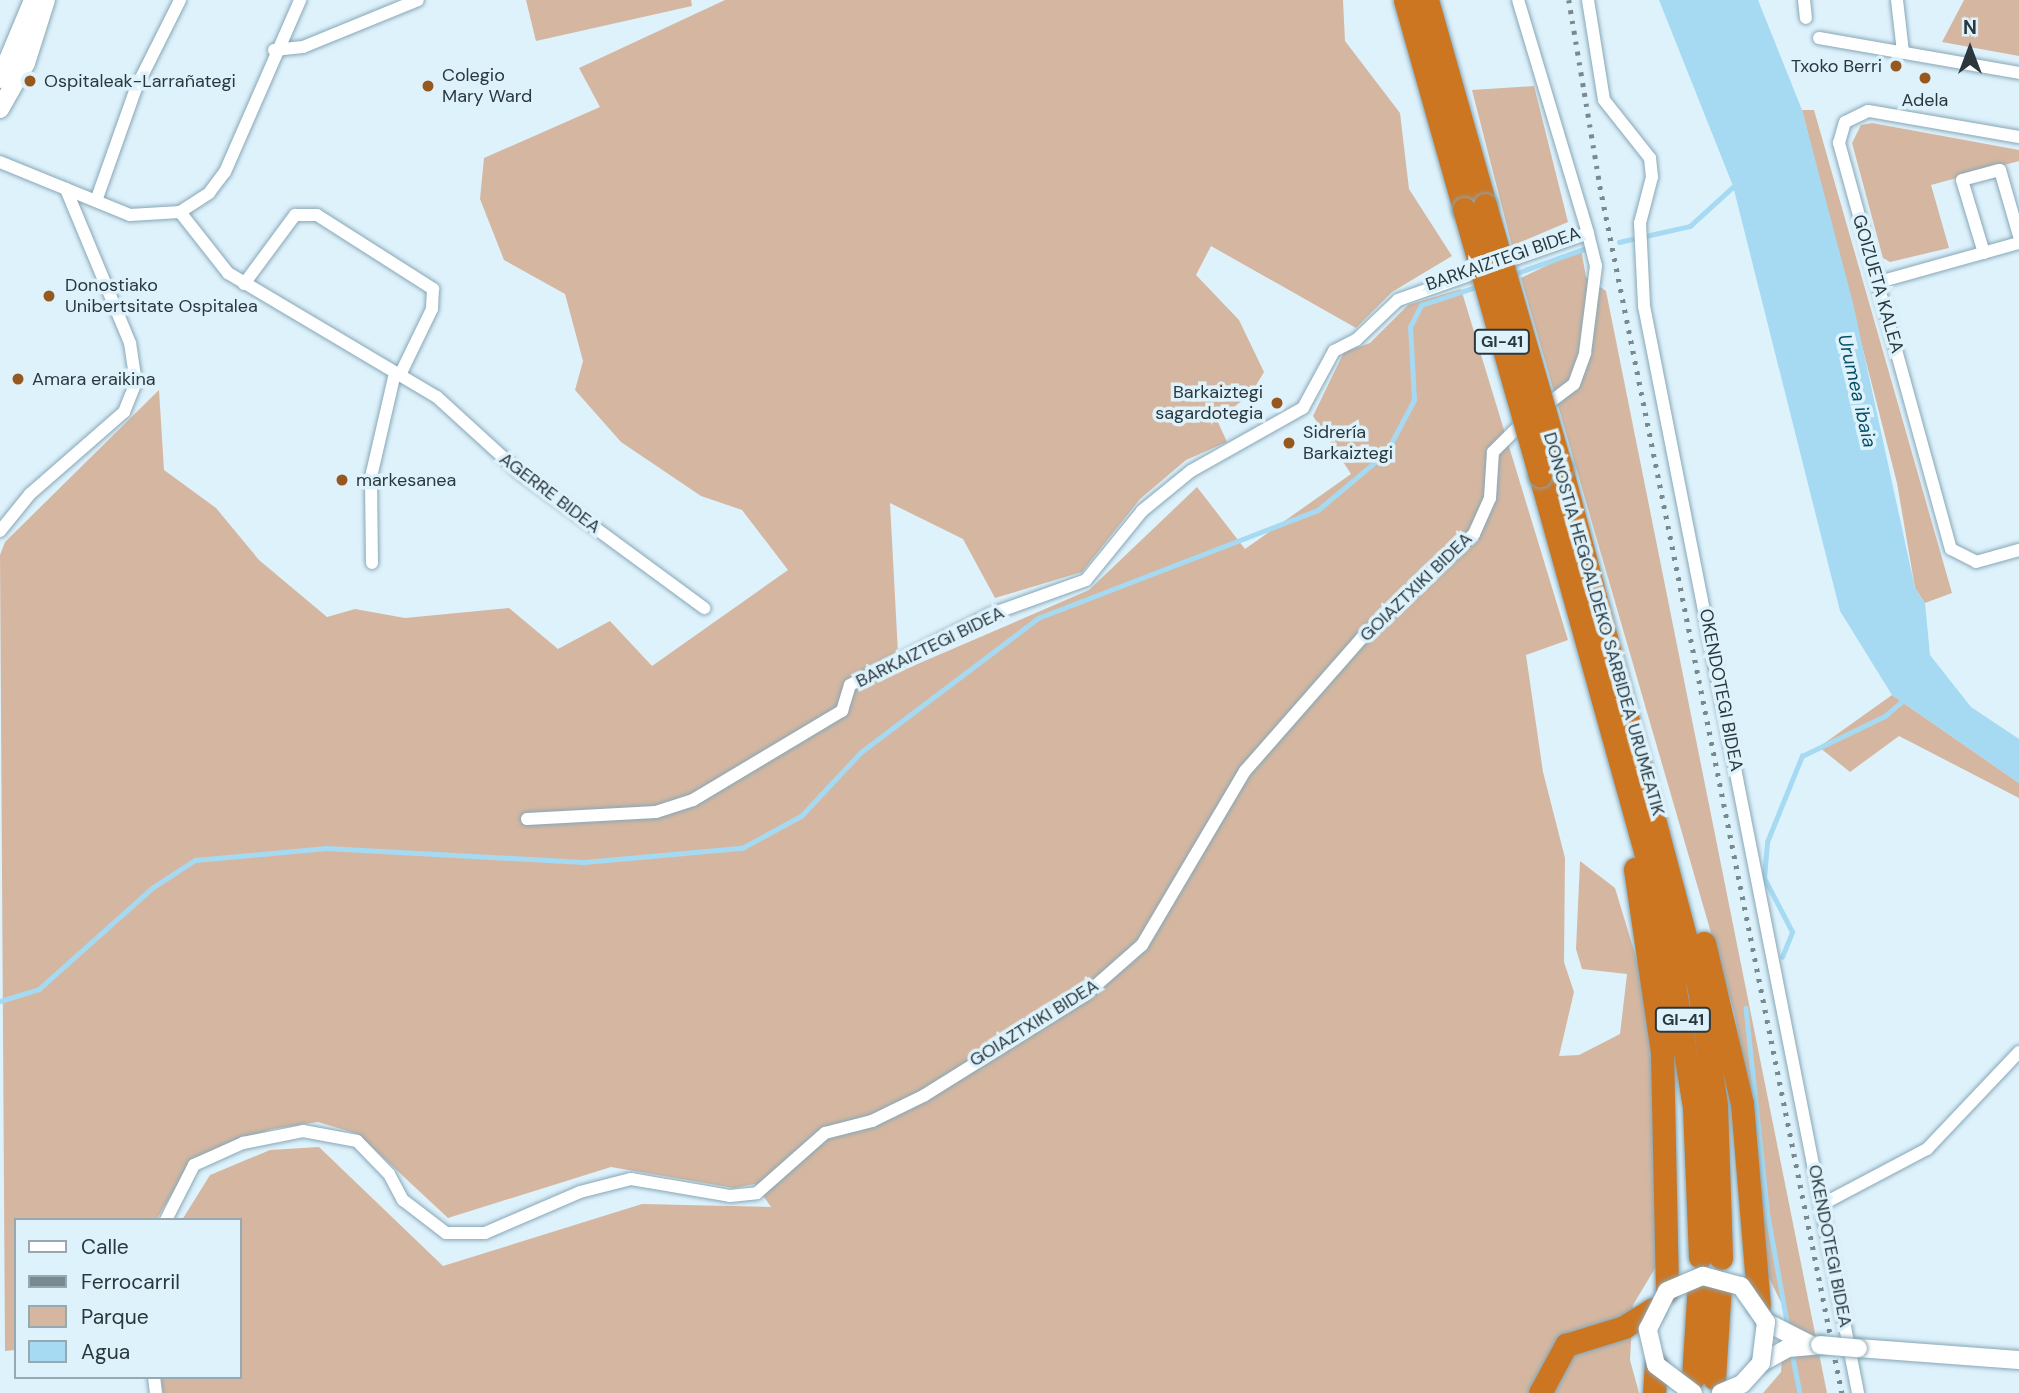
<!DOCTYPE html>
<html>
<head>
<meta charset="utf-8">
<style>
	body { margin:0 }
	#map { position:relative; width:2019px; height:1393px; overflow:hidden; background:#def2fc; font-family:"DM Sans",sans-serif }
	div>[style] { position:absolute }
	[style*='--x'] { left:calc(var(--x)*1px); top:calc(var(--y)*1px); width:calc(var(--w)*1px); rotate:calc(var(--a)*1deg) }
	.green>* { inset:0; background:#d5b7a1 }
	.water>* { inset:0; background:#a5daf2 }
	.stream>* { height:4.5px; margin:-2.25px; padding:0 2.25px; transform-origin:2.25px; border-radius:2.25px; background:#a5daf2 }
	.roads { filter:drop-shadow(0 0 2px #87a7b6) drop-shadow(0 0 2px #87a7b6) }
	.minor>* { height:12px; margin:-6px; padding:0 6px; transform-origin:6px; border-radius:6px; background:#fff }
	.secondary>* { height:18px; margin:-9px; padding:0 9px; transform-origin:9px; border-radius:9px; background:#fff }
	.motorway>* { height:23px; margin:-11.5px; padding:0 11.5px; transform-origin:11.5px; border-radius:11.5px; background:#cd7622 }
	.rail>* { height:4.5px; margin-top:-2.25px; transform-origin:0; background:repeating-linear-gradient(90deg,#788990 0 3.5px,transparent 0 10.5px) }
	.bridges { filter:drop-shadow(0 0 2px #87a7b6) drop-shadow(0 0 2px #87a7b6) }
	.secondary-bridge>* { height:18px; margin:-9px; padding:0 9px; transform-origin:9px; border-radius:9px; background:#fff }
	.motorway-bridge>* { height:23px; margin:-11.5px; padding:0 11.5px; transform-origin:11.5px; border-radius:11.5px; background:#cd7622 }
	.dots>* { width:19px; height:19px; translate:-50% -50%; box-sizing:border-box; border:4px solid #def2fc; border-radius:50% }
	span { translate:-50% -50%; white-space:nowrap; text-align:center; line-height:1.15; -webkit-text-stroke:7px #def2fc; paint-order:stroke }
	.shield-label span { padding:2px 5px; background:#def2fc; border:2px solid; border-radius:5px; -webkit-text-stroke-width:0 }
	.shield-label { font-size:16px; color:#2a383e; font-weight:700 }
	.poi-label { font-size:18px; color:#2a383e }
	.right { translate:-100% -50%; text-align:right }
	.left { translate:0 -50%; text-align:left }
	.street-label { font-size:18px; color:#2a383e }
	.water-label { font-size:19px; color:#064f67; font-style:italic }
	.legend { position:absolute; left:14px; top:1218px; width:228px; height:161px; box-sizing:border-box; background:#def2fc; border:2px solid #96a8b0; margin:0; padding:9px 12px; list-style:none; font-size:21px; color:#2a383e }
	.legend li { display:flex; align-items:center; gap:14px; height:35px }
	.legend b { width:35px; border:2px solid #96a8b0 }
	.north { position:absolute; left:1935px; top:14px; width:70px; height:70px; -webkit-text-stroke:5px #def2fc; paint-order:stroke; rotate:0deg; font-size:19px; font-weight:700; line-height:28px; text-align:center; color:#2a383e }
	.north::after { content:''; display:block; margin:auto; width:24px; height:32px; background:#2a383e; clip-path:polygon(50% 0,100% 100%,50% 72%,0 100%) }
</style>
</head>
<body>
<div id="map">
	<div class="green">
		<i style="clip-path:polygon(526px 0,691px 0,692px 6px,536px 41px)"></i>
		<i style="clip-path:polygon(725px 0,1343px 0,1345px 41px,1400px 113px,1409px 189px,1452px 256px,1392px 292px,1356px 328px,1211px 246px,1196px 275px,1239px 320px,1264px 372px,1251px 394px,1217px 420px,1227px 442px,1186px 460px,1140px 499px,1082px 572px,995px 598px,963px 539px,890px 503px,899px 672px,1089px 590px,1197px 487px,1245px 549px,1351px 474px,1313px 416px,1344px 352px,1370px 343px,1408px 305px,1461px 289px,1568px 640px,1526px 655px,1543px 772px,1565px 858px,1564px 962px,1574px 992px,1559px 1056px,1579px 1055px,1620px 1034px,1627px 974px,1582px 969px,1576px 949px,1580px 861px,1615px 888px,1646px 990px,1654px 1043px,1657px 1265px,1633px 1305px,1630px 1360px,1639px 1393px,163px 1393px,161px 1377px,240px 1377px,240px 1220px,182px 1220px,210px 1175px,270px 1150px,319px 1147px,443px 1266px,642px 1204px,771px 1207px,755px 1184px,734px 1188px,611px 1167px,448px 1218px,358px 1134px,318px 1122px,272px 1129px,194px 1158px,156px 1220px,16px 1220px,16px 1350px,5px 1351px,0 555px,5px 542px,159px 390px,164px 470px,216px 508px,259px 560px,327px 617px,355px 609px,405px 618px,509px 608px,558px 649px,610px 621px,652px 666px,788px 570px,742px 510px,701px 496px,621px 442px,575px 390px,583px 361px,565px 294px,504px 260px,480px 199px,484px 158px,600px 107px,579px 68px)"></i>
		<i style="clip-path:polygon(1964px 0,2019px 0,2019px 56px,1942px 42px)"></i>
		<i style="clip-path:polygon(1534px 86px,1568px 222px,1512px 246px,1472px 90px)"></i>
		<i style="clip-path:polygon(1802px 110px,1814px 110px,1952px 593px,1925px 603px,1915px 588px,1897px 483px)"></i>
		<i style="clip-path:polygon(1872px 123px,2019px 150px,2019px 161px,1931px 185px,1949px 248px,1890px 262px,1883px 258px,1852px 143px,1861px 125px)"></i>
		<i style="clip-path:polygon(1581px 249px,1586px 277px,1606px 291px,1827px 1393px,1763px 1393px,1781px 1372px,1785px 1310px,1767px 1274px,1753px 1113px,1734px 1012px,1521px 278px)"></i>
		<i style="clip-path:polygon(1892px 695px,2019px 783px,2019px 798px,1899px 736px,1850px 772px,1819px 747px)"></i>
	</div>
	<div class="water">
		<i style="clip-path:polygon(1659px 0,1758px 0,1802px 110px,1853px 303px,1915px 588px,1925px 603px,1930px 655px,1971px 707px,2019px 739px,2019px 783px,1892px 695px,1840px 611px,1733px 186px)"></i>
	</div>
	<div class="stream">
		<i style="--x:1619;--y:242;--w:73;--a:-12.7"></i>
		<i style="--x:1690;--y:226;--w:62;--a:-42.4"></i>
		<i style="--x:1514;--y:274;--w:74;--a:-19.7"></i>
		<i style="--x:1782;--y:957;--w:27;--a:-68"></i>
		<i style="--x:1792;--y:932;--w:61;--a:-117.4"></i>
		<i style="--x:1764;--y:878;--w:36;--a:-85"></i>
		<i style="--x:1767;--y:842;--w:93;--a:-67.9"></i>
		<i style="--x:1802;--y:756;--w:92;--a:-25.7"></i>
		<i style="--x:1885;--y:716;--w:28;--a:-41"></i>
		<i style="--x:0;--y:1001;--w:41;--a:-17.1"></i>
		<i style="--x:39;--y:989;--w:152;--a:-41.8"></i>
		<i style="--x:152;--y:888;--w:51;--a:-33.1"></i>
		<i style="--x:195;--y:860;--w:132;--a:-5.2"></i>
		<i style="--x:326;--y:848;--w:258;--a:3.1"></i>
		<i style="--x:584;--y:862;--w:159;--a:-5.1"></i>
		<i style="--x:742;--y:848;--w:67;--a:-28.5"></i>
		<i style="--x:801;--y:816;--w:88;--a:-46.8"></i>
		<i style="--x:861;--y:752;--w:222;--a:-37.1"></i>
		<i style="--x:1038;--y:618;--w:300;--a:-21.1"></i>
		<i style="--x:1318;--y:510;--w:89;--a:-40"></i>
		<i style="--x:1386;--y:453;--w:60;--a:-62.2"></i>
		<i style="--x:1414;--y:400;--w:73;--a:-93.1"></i>
		<i style="--x:1410;--y:327;--w:25;--a:-63"></i>
		<i style="--x:1421;--y:305;--w:61;--a:-18.1"></i>
		<i style="--x:1746;--y:1008;--w:209;--a:84"></i>
		<i style="--x:1768;--y:1216;--w:113;--a:79.8"></i>
		<i style="--x:1792;--y:1353;--w:41;--a:78.7"></i>
	</div>
	<div class="roads">
		<div class="minor">
			<i style="--x:1588;--y:0;--w:101;--a:80.9"></i>
			<i style="--x:1604;--y:100;--w:74;--a:51.6"></i>
			<i style="--x:1650;--y:158;--w:19;--a:84"></i>
			<i style="--x:1652;--y:177;--w:48;--a:104.6"></i>
			<i style="--x:1640;--y:223;--w:83;--a:87.2"></i>
			<i style="--x:1644;--y:306;--w:1108;--a:78.86"></i>
			<i style="--x:1804;--y:0;--w:18;--a:84"></i>
			<i style="--x:1897;--y:0;--w:52;--a:83.4"></i>
			<i style="--x:1819;--y:38;--w:203;--a:9.9"></i>
			<i style="--x:274;--y:50;--w:29;--a:-6"></i>
			<i style="--x:303;--y:47;--w:124;--a:-22.2"></i>
			<i style="--x:2019;--y:137;--w:153;--a:-170.2"></i>
			<i style="--x:1868;--y:111;--w:25;--a:154"></i>
			<i style="--x:1845;--y:122;--w:22;--a:106"></i>
			<i style="--x:1839;--y:143;--w:421;--a:74.6"></i>
			<i style="--x:1951;--y:549;--w:28;--a:27"></i>
			<i style="--x:1976;--y:562;--w:45;--a:-15.6"></i>
			<i style="--x:0;--y:162;--w:140;--a:22.2"></i>
			<i style="--x:130;--y:215;--w:50;--a:-3.4"></i>
			<i style="--x:180;--y:212;--w:35;--a:-33"></i>
			<i style="--x:209;--y:193;--w:26;--a:-53"></i>
			<i style="--x:225;--y:172;--w:188;--a:-66.4"></i>
			<i style="--x:96;--y:201;--w:120;--a:-70.5"></i>
			<i style="--x:136;--y:88;--w:98;--a:-63.4"></i>
			<i style="--x:180;--y:212;--w:78;--a:51.8"></i>
			<i style="--x:228;--y:273;--w:243;--a:30.7"></i>
			<i style="--x:437;--y:397;--w:111;--a:42.4"></i>
			<i style="--x:519;--y:472;--w:230;--a:36.3"></i>
			<i style="--x:1984;--y:253;--w:76;--a:-106.8"></i>
			<i style="--x:1962;--y:180;--w:39;--a:-15"></i>
			<i style="--x:2000;--y:170;--w:69;--a:73.9"></i>
			<i style="--x:1879;--y:282;--w:145;--a:-15.6"></i>
			<i style="--x:244;--y:284;--w:86;--a:-53.5"></i>
			<i style="--x:295;--y:215;--w:22;--a:0"></i>
			<i style="--x:317;--y:215;--w:138;--a:32.5"></i>
			<i style="--x:433;--y:289;--w:20;--a:93"></i>
			<i style="--x:432;--y:309;--w:73;--a:115.9"></i>
			<i style="--x:1541;--y:409;--w:41;--a:-37.1"></i>
			<i style="--x:1574;--y:384;--w:33;--a:-70"></i>
			<i style="--x:1585;--y:353;--w:88;--a:-82.8"></i>
			<i style="--x:1596;--y:266;--w:34;--a:-104"></i>
			<i style="--x:0;--y:531;--w:48;--a:-51"></i>
			<i style="--x:30;--y:494;--w:125;--a:-41.1"></i>
			<i style="--x:124;--y:412;--w:31;--a:-68"></i>
			<i style="--x:136;--y:383;--w:40;--a:-98.5"></i>
			<i style="--x:130;--y:343;--w:167;--a:-112.6"></i>
			<i style="--x:372;--y:563;--w:86;--a:-90.7"></i>
			<i style="--x:371;--y:477;--w:107;--a:-77"></i>
			<i style="--x:527;--y:819;--w:129;--a:-3.1"></i>
			<i style="--x:656;--y:812;--w:39;--a:-18"></i>
			<i style="--x:693;--y:800;--w:174;--a:-30.9"></i>
			<i style="--x:842;--y:711;--w:27;--a:-73"></i>
			<i style="--x:850;--y:685;--w:156;--a:-26.7"></i>
			<i style="--x:989;--y:615;--w:103;--a:-19.8"></i>
			<i style="--x:1086;--y:580;--w:89;--a:-50.9"></i>
			<i style="--x:1142;--y:511;--w:63;--a:-39.2"></i>
			<i style="--x:1191;--y:471;--w:129;--a:-29.4"></i>
			<i style="--x:1303;--y:408;--w:65;--a:-61.5"></i>
			<i style="--x:1334;--y:351;--w:25;--a:-27"></i>
			<i style="--x:1356;--y:340;--w:58;--a:-43.6"></i>
			<i style="--x:1398;--y:300;--w:201;--a:-19.4"></i>
			<i style="--x:1588;--y:233;--w:243;--a:-106.7"></i>
			<i style="--x:1823;--y:1204;--w:118;--a:-27.9"></i>
			<i style="--x:1927;--y:1149;--w:134;--a:-46.5"></i>
			<i style="--x:166;--y:1220;--w:62;--a:-63"></i>
			<i style="--x:194;--y:1165;--w:54;--a:-24.2"></i>
			<i style="--x:243;--y:1143;--w:61;--a:-11.3"></i>
			<i style="--x:303;--y:1131;--w:55;--a:10.5"></i>
			<i style="--x:357;--y:1141;--w:46;--a:45.9"></i>
			<i style="--x:389;--y:1174;--w:30;--a:62"></i>
			<i style="--x:403;--y:1200;--w:54;--a:37.5"></i>
			<i style="--x:446;--y:1233;--w:39;--a:0"></i>
			<i style="--x:485;--y:1233;--w:103;--a:-23.3"></i>
			<i style="--x:580;--y:1192;--w:53;--a:-14.3"></i>
			<i style="--x:631;--y:1179;--w:100;--a:9.7"></i>
			<i style="--x:730;--y:1196;--w:27;--a:-6"></i>
			<i style="--x:757;--y:1193;--w:91;--a:-41.4"></i>
			<i style="--x:825;--y:1133;--w:49;--a:-14.3"></i>
			<i style="--x:872;--y:1121;--w:59;--a:-26.1"></i>
			<i style="--x:925;--y:1095;--w:189;--a:-32"></i>
			<i style="--x:1085;--y:995;--w:76;--a:-41.3"></i>
			<i style="--x:1142;--y:945;--w:202;--a:-59.4"></i>
			<i style="--x:1245;--y:771;--w:176;--a:-48.7"></i>
			<i style="--x:1361;--y:639;--w:154;--a:-42.9"></i>
			<i style="--x:1474;--y:534;--w:39;--a:-66"></i>
			<i style="--x:1490;--y:498;--w:46;--a:-86.3"></i>
			<i style="--x:1493;--y:452;--w:47;--a:-45"></i>
			<i style="--x:154;--y:1377;--w:16;--a:83"></i>
		</div>
		<div class="secondary">
			<i style="--x:0;--y:79;--w:86;--a:-67.3"></i>
			<i style="--x:0;--y:109;--w:53;--a:-60.5"></i>
			<i style="--x:26;--y:63;--w:66;--a:-72.4"></i>
			<i style="--x:1766;--y:1322;--w:48;--a:27.1"></i>
			<i style="--x:1858;--y:1348;--w:161;--a:4.3"></i>
			<i style="--x:1761;--y:1363;--w:31;--a:-29"></i>
			<i style="--x:1788;--y:1348;--w:32;--a:-5"></i>
		</div>
		<div class="motorway">
			<i style="--x:1405;--y:0;--w:217;--a:74.2"></i>
			<i style="--x:1427;--y:0;--w:213;--a:74.2"></i>
			<i style="--x:1561;--y:468;--w:539;--a:75.16"></i>
			<i style="--x:1699;--y:989;--w:118;--a:81.7"></i>
			<i style="--x:1716;--y:1106;--w:152;--a:88.1"></i>
			<i style="--x:1540;--y:475;--w:458;--a:74.4"></i>
			<i style="--x:1663;--y:916;--w:193;--a:80.8"></i>
			<i style="--x:1694;--y:1107;--w:150;--a:87.7"></i>
			<i style="--x:1635;--y:869;--w:184;--a:81.6"></i>
			<i style="--x:1662;--y:1051;--w:240;--a:88.8"></i>
			<i style="--x:1704;--y:943;--w:165;--a:76.7"></i>
			<i style="--x:1742;--y:1104;--w:202;--a:85.2"></i>
			<i style="--x:1693;--y:1378;--w:95;--a:-86.4"></i>
			<i style="--x:1714;--y:1378;--w:92;--a:-86.3"></i>
			<i style="--x:1540;--y:1393;--w:55;--a:-61.6"></i>
			<i style="--x:1566;--y:1345;--w:61;--a:-17.2"></i>
			<i style="--x:1624;--y:1327;--w:34;--a:-32"></i>
			<i style="--x:1654;--y:1393;--w:28;--a:-86"></i>
		</div>
	</div>
	<div class="rail">
		<i style="--x:1569;--y:0;--w:189;--a:80.5"></i>
		<i style="--x:1600;--y:186;--w:1231;--a:78.66"></i>
	</div>
	<div class="bridges">
		<div class="secondary-bridge">
			<i style="--x:1820;--y:1345;--w:38;--a:5"></i>
			<i style="--x:1693;--y:1393;--w:46;--a:-142.9"></i>
			<i style="--x:1656;--y:1365;--w:37;--a:-103"></i>
			<i style="--x:1648;--y:1329;--w:42;--a:-63.4"></i>
			<i style="--x:1667;--y:1291;--w:39;--a:-23"></i>
			<i style="--x:1703;--y:1276;--w:39;--a:15"></i>
			<i style="--x:1741;--y:1286;--w:44;--a:55.2"></i>
			<i style="--x:1766;--y:1322;--w:41;--a:97"></i>
			<i style="--x:1761;--y:1363;--w:28;--a:132"></i>
			<i style="--x:1742;--y:1384;--w:23;--a:157"></i>
		</div>
		<div class="motorway-bridge">
			<i style="--x:1485;--y:205;--w:274;--a:73.9"></i>
			<i style="--x:1464;--y:209;--w:277;--a:74.1"></i>
		</div>
	</div>
	<div class="dots">
		<i style="left:1896px;top:66px;background:#96581e"></i>
		<i style="left:1925px;top:78px;background:#96581e"></i>
		<i style="left:30px;top:81px;background:#96581e"></i>
		<i style="left:428px;top:86px;background:#96581e"></i>
		<i style="left:49px;top:296px;background:#96581e"></i>
		<i style="left:18px;top:379px;background:#96581e"></i>
		<i style="left:1277px;top:403px;background:#96581e"></i>
		<i style="left:1289px;top:443px;background:#96581e"></i>
		<i style="left:342px;top:480px;background:#96581e"></i>
	</div>
	<div class="shield-label">
		<span style="left:1502px;top:342px">GI-41</span>
		<span style="left:1683px;top:1020px">GI-41</span>
	</div>
	<div class="poi-label">
		<span class="right" style="left:1882px;top:66px">Txoko Berri</span>
		<span class="left" style="left:442px;top:86px">Colegio<br>Mary Ward</span>
		<span class="left" style="left:44px;top:81px">Ospitaleak-Larrañategi</span>
		<span style="left:1925px;top:100px">Adela</span>
		<span class="left" style="left:65px;top:296px">Donostiako<br>Unibertsitate Ospitalea</span>
		<span class="left" style="left:32px;top:379px">Amara eraikina</span>
		<span class="right" style="left:1263px;top:403px">Barkaiztegi<br>sagardotegia</span>
		<span class="left" style="left:1303px;top:443px">Sidrería<br>Barkaiztegi</span>
		<span class="left" style="left:356px;top:480px">markesanea</span>
	</div>
	<div class="street-label">
		<span style="left:1503px;top:259px;rotate:-19deg">BARKAIZTEGI BIDEA</span>
		<span style="left:1878px;top:284px;rotate:74deg">GOIZUETA KALEA</span>
		<span style="left:550px;top:493px;rotate:37deg">AGERRE BIDEA</span>
		<span style="left:1416px;top:587px;rotate:-44deg">GOIAZTXIKI BIDEA</span>
		<span style="left:1604px;top:624px;rotate:74deg">DONOSTIA HEGOALDEKO SARBIDEA URUMEATIK</span>
		<span style="left:930px;top:647px;rotate:-26deg">BARKAIZTEGI BIDEA</span>
		<span style="left:1721px;top:690px;rotate:79deg">OKENDOTEGI BIDEA</span>
		<span style="left:1034px;top:1023px;rotate:-32deg">GOIAZTXIKI BIDEA</span>
		<span style="left:1830px;top:1246px;rotate:79deg">OKENDOTEGI BIDEA</span>
	</div>
	<div class="water-label">
		<span style="left:1857px;top:391px;rotate:77deg">Urumea ibaia</span>
	</div>
	<ul class="legend">
	<li><b style="height:9px;background:#fff"></b>Calle</li>
	<li><b style="height:9px;background:#788990"></b>Ferrocarril</li>
	<li><b style="height:19px;background:#d5b7a1"></b>Parque</li>
	<li><b style="height:19px;background:#a5daf2"></b>Agua</li>
	</ul>
	<div class="north">N</div>
</div>
</body>
</html>
